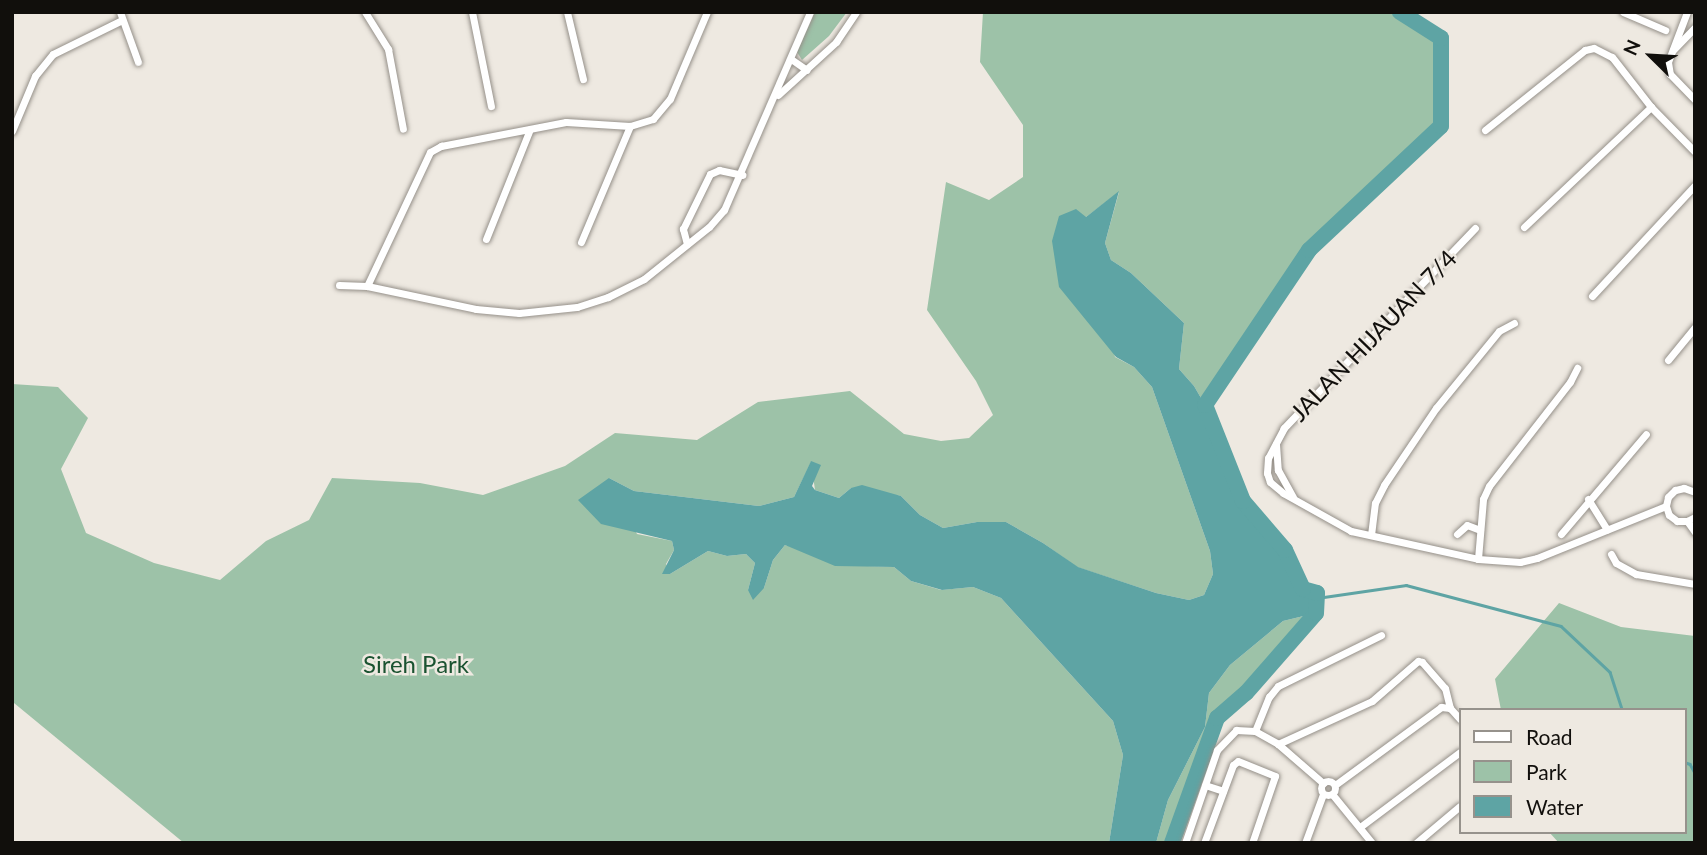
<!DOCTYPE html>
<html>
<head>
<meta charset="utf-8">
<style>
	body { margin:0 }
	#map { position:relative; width:1707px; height:855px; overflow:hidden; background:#eee9e1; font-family:Lato,sans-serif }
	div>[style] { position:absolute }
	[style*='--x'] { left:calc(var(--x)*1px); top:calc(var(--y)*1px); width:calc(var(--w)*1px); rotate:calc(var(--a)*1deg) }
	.green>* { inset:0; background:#9dc2a8 }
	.water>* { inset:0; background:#5ea4a4 }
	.stream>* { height:2.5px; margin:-1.25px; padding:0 1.25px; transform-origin:1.25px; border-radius:1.25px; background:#5ea4a4 }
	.river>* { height:16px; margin:-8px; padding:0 8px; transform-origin:8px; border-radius:8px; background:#5ea4a4 }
	.roads { filter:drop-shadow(0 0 2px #959089) drop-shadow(0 0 2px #959089) }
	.minor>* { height:7px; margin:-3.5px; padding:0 3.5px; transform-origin:3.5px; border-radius:3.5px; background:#fff }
	.minor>.ring { margin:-3.5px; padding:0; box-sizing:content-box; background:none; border:7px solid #fff; border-radius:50% }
	span { translate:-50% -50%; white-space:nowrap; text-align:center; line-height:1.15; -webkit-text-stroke:5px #eee9e1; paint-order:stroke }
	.street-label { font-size:24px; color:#110f0c }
	.park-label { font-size:24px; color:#1a5230 }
	.frame { position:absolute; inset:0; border:14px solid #110f0c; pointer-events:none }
	.legend { position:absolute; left:1459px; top:708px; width:228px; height:126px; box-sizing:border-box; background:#eee9e1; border:2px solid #96928c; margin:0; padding:9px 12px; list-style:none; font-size:21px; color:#110f0c }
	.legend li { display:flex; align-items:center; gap:14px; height:35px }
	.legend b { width:35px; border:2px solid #96928c }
	.north { position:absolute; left:1616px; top:21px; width:70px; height:70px; -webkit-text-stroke:5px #eee9e1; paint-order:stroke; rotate:294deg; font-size:19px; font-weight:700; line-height:28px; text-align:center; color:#110f0c }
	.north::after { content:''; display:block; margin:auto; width:24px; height:32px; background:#110f0c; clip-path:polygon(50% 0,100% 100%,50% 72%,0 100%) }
</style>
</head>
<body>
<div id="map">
	<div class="green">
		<i style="clip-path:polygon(815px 12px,847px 12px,829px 36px,802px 60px,797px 52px)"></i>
		<i style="clip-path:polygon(983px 12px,1400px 12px,1441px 38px,1441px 126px,1309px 250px,1205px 405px,1194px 386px,1179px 369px,1184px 323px,1131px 273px,1111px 260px,1105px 243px,1119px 192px,1086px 217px,1115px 357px,1134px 367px,1152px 387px,1210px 551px,1213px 574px,1204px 595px,1189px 600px,1156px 593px,1077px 567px,1043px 543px,1006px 522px,977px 522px,943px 528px,920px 515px,901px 496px,851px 488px,839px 498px,815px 490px,811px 462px,794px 497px,759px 506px,634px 491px,609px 478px,637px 534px,672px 541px,674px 550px,666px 564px,670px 574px,708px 551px,727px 556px,746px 554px,755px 563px,748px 590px,764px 588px,773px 560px,785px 545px,867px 566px,894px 567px,911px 581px,941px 590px,973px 587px,1001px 598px,1113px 721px,1123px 755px,1109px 843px,184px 843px,14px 703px,12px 384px,58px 387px,88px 418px,61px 469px,86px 533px,154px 563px,220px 580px,266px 541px,309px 520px,332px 478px,420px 483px,483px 495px,565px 466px,615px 433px,697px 440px,758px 402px,850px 391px,904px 434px,941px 441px,969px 438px,993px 415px,976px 381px,927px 310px,946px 182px,989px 200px,1023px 177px,1023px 125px,980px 62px)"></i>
		<i style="clip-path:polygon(1559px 603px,1621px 627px,1695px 636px,1695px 843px,1559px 843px,1549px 832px,1684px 832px,1684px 710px,1501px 710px,1495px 679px)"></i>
		<i style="clip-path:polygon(1316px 613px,1246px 693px,1217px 718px,1172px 843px,1156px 843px,1168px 800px,1205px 727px,1209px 693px,1230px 665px,1283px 621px)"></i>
	</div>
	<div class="water">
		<i style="clip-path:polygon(1119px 191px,1105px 243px,1111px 260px,1131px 273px,1184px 323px,1179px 369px,1194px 386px,1205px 405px,1243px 501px,1285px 550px,1303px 589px,1317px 593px,1316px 613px,1283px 621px,1230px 665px,1209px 693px,1205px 727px,1168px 800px,1156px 843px,1109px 843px,1123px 755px,1113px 721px,1001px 598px,973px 587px,942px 590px,911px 581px,894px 567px,835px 566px,785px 545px,773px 560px,764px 588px,753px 600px,748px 590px,755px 563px,746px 554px,727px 556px,708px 551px,670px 574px,662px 574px,674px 550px,672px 541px,601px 524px,578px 500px,609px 478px,634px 491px,759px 506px,794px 497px,811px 461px,821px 465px,812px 486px,815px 490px,839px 498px,851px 488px,862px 485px,901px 496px,920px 515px,943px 528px,977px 522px,1006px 522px,1043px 543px,1078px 567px,1156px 593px,1189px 600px,1204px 595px,1213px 574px,1210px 551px,1152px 387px,1134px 367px,1116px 357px,1059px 287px,1052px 241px,1059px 216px,1076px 209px,1086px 217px)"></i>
	</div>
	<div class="stream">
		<i style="--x:1317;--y:598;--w:90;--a:-8.3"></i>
		<i style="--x:1406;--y:585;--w:160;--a:14.8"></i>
		<i style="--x:1561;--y:626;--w:67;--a:43.2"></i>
		<i style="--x:1610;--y:672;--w:40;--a:72"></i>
		<i style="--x:1684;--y:762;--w:6;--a:18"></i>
		<i style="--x:1690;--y:764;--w:10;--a:61"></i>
	</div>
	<div class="river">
		<i style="--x:1172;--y:843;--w:133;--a:-70.2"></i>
		<i style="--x:1217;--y:718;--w:38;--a:-41"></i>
		<i style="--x:1246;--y:693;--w:106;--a:-48.8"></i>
		<i style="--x:1316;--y:613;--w:20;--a:-87"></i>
		<i style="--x:1317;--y:593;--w:15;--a:-164"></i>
		<i style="--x:1303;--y:589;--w:43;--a:-114.8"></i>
		<i style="--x:1285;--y:550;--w:65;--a:-130.6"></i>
		<i style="--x:1243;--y:501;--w:103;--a:-111.6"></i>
		<i style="--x:1205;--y:405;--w:187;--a:-56.1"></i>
		<i style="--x:1309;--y:250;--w:181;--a:-43.2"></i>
		<i style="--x:1441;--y:126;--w:88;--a:-90"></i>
		<i style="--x:1441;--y:38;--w:49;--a:-147.6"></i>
	</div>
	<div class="roads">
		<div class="minor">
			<i style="--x:120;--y:12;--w:53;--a:70.2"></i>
			<i style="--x:365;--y:12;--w:44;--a:58.1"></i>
			<i style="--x:388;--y:49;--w:81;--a:79.4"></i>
			<i style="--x:472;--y:12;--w:96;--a:78.6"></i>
			<i style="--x:567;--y:12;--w:69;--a:76.6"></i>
			<i style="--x:1623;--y:12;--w:46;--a:23.2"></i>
			<i style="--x:1687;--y:12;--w:53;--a:110.8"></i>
			<i style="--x:1668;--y:62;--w:12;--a:81"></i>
			<i style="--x:1670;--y:74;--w:36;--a:46"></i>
			<i style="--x:1673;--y:50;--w:32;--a:-46"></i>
			<i style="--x:791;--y:59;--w:19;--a:35"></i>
			<i style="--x:778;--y:95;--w:79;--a:-42.4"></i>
			<i style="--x:836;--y:42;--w:36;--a:-56"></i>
			<i style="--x:1485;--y:130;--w:128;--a:-38.7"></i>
			<i style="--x:1585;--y:50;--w:9;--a:-13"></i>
			<i style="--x:1594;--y:48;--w:20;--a:27"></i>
			<i style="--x:1612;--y:57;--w:63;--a:52"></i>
			<i style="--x:1651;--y:107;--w:63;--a:45.6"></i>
			<i style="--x:12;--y:131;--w:60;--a:-67.3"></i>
			<i style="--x:35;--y:76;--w:28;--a:-51"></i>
			<i style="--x:53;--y:54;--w:77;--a:-26.2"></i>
			<i style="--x:1524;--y:227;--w:175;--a:-43.4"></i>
			<i style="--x:1475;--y:228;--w:277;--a:133.7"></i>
			<i style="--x:1284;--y:428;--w:34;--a:118"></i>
			<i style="--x:1268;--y:458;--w:15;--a:94"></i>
			<i style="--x:1267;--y:473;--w:9;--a:72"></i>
			<i style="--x:1270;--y:482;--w:17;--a:40"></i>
			<i style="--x:1283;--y:493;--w:78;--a:29.2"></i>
			<i style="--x:1351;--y:531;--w:130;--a:12.4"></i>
			<i style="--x:1478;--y:559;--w:42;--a:4.1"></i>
			<i style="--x:1520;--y:562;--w:17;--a:-13"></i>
			<i style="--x:1537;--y:558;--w:139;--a:-22"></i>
			<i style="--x:486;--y:239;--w:118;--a:-68.2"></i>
			<i style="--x:581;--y:242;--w:126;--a:-67.1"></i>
			<i style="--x:687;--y:244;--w:16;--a:-105"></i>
			<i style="--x:683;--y:229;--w:61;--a:-63.9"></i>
			<i style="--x:710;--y:174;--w:10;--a:-24"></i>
			<i style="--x:719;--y:170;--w:24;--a:12"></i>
			<i style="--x:339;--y:285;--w:28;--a:2"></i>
			<i style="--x:367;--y:286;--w:111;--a:11.9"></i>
			<i style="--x:476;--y:309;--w:43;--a:5.3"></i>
			<i style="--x:519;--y:313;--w:58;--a:-5.9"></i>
			<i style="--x:577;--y:307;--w:33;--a:-18"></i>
			<i style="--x:608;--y:297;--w:40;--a:-26.6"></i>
			<i style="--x:644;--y:279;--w:83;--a:-38.7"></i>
			<i style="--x:709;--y:227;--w:23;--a:-49"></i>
			<i style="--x:724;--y:210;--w:216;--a:-66.5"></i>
			<i style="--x:367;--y:286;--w:148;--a:-64.8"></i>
			<i style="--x:430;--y:152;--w:13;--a:-29"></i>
			<i style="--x:441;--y:146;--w:127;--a:-10.9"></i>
			<i style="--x:566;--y:122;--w:64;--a:3.6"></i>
			<i style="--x:630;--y:126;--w:24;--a:-17"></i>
			<i style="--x:653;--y:119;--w:26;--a:-50"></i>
			<i style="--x:670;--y:99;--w:95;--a:-67"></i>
			<i style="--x:1592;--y:296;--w:151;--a:-47.1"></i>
			<i style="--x:1668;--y:360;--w:43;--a:-50.7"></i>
			<i style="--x:1276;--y:444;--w:26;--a:86"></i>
			<i style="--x:1278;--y:470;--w:31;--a:61"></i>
			<i style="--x:1695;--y:492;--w:12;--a:-160"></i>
			<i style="--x:1684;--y:488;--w:9;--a:167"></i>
			<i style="--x:1675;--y:490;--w:10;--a:135"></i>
			<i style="--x:1668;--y:497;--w:9;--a:103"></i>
			<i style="--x:1666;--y:506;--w:9;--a:72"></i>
			<i style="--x:1669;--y:515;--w:10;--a:37"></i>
			<i style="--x:1677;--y:521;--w:10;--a:0"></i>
			<i style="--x:1687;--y:521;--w:9;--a:-27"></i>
			<i style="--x:1588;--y:499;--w:36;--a:58"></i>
			<i style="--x:1687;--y:521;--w:14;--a:54"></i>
			<i style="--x:1457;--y:534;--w:13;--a:-42"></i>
			<i style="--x:1467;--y:525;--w:14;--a:21"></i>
			<i style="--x:1561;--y:534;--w:131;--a:-49.6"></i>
			<i style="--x:1371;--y:535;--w:32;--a:-83"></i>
			<i style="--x:1375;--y:503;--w:20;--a:-63"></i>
			<i style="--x:1384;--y:485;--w:93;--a:-56"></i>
			<i style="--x:1436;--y:408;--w:99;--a:-50.7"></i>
			<i style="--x:1499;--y:331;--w:17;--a:-28"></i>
			<i style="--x:1611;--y:554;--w:10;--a:61"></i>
			<i style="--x:1616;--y:563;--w:23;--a:29"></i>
			<i style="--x:1636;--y:574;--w:60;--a:9.6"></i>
			<i style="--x:1478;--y:559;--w:60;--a:-85.2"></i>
			<i style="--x:1483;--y:499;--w:14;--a:-65"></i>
			<i style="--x:1489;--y:486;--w:132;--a:-52.1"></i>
			<i style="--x:1570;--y:382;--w:16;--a:-63"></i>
			<i style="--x:1255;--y:731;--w:37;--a:-68"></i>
			<i style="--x:1269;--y:697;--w:14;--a:-51"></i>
			<i style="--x:1278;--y:686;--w:115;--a:-26.3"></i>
			<i style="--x:1278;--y:744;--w:103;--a:-24.6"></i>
			<i style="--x:1372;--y:701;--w:61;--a:-41"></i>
			<i style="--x:1418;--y:661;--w:4;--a:14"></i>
			<i style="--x:1422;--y:662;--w:35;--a:49"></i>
			<i style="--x:1445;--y:688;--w:21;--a:76"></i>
			<i class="ring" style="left:1321px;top:781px;width:7px;height:7px"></i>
			<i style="--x:1205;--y:785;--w:19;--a:18"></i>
			<i style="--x:1335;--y:785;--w:132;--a:-36.3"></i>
			<i style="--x:1441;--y:707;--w:9;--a:6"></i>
			<i style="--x:1450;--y:708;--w:15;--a:48"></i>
			<i style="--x:1332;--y:794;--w:63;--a:50.8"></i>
			<i style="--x:1360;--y:827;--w:125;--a:-36.9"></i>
			<i style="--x:1185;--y:843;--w:98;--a:-71"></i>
			<i style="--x:1217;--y:750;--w:28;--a:-46"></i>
			<i style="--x:1236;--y:730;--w:19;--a:3"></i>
			<i style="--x:1255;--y:731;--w:26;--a:29"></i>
			<i style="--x:1278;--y:744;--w:60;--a:40.9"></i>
			<i style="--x:1204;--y:843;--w:83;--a:-69.6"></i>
			<i style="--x:1233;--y:765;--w:6;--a:-39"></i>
			<i style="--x:1238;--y:761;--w:40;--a:22"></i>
			<i style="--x:1275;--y:776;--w:71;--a:108.9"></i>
			<i style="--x:1305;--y:843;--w:52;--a:-69.8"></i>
			<i style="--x:1416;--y:843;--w:57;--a:-40.1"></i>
		</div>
	</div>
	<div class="street-label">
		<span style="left:1373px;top:335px;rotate:-46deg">JALAN HIJAUAN 7/4</span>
	</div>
	<div class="park-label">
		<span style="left:416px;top:664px">Sireh Park</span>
	</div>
	<div class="frame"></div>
	<ul class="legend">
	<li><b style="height:9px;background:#fff"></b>Road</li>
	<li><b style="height:19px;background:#9dc2a8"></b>Park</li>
	<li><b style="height:19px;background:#5ea4a4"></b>Water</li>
	</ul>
	<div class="north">N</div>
</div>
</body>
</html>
